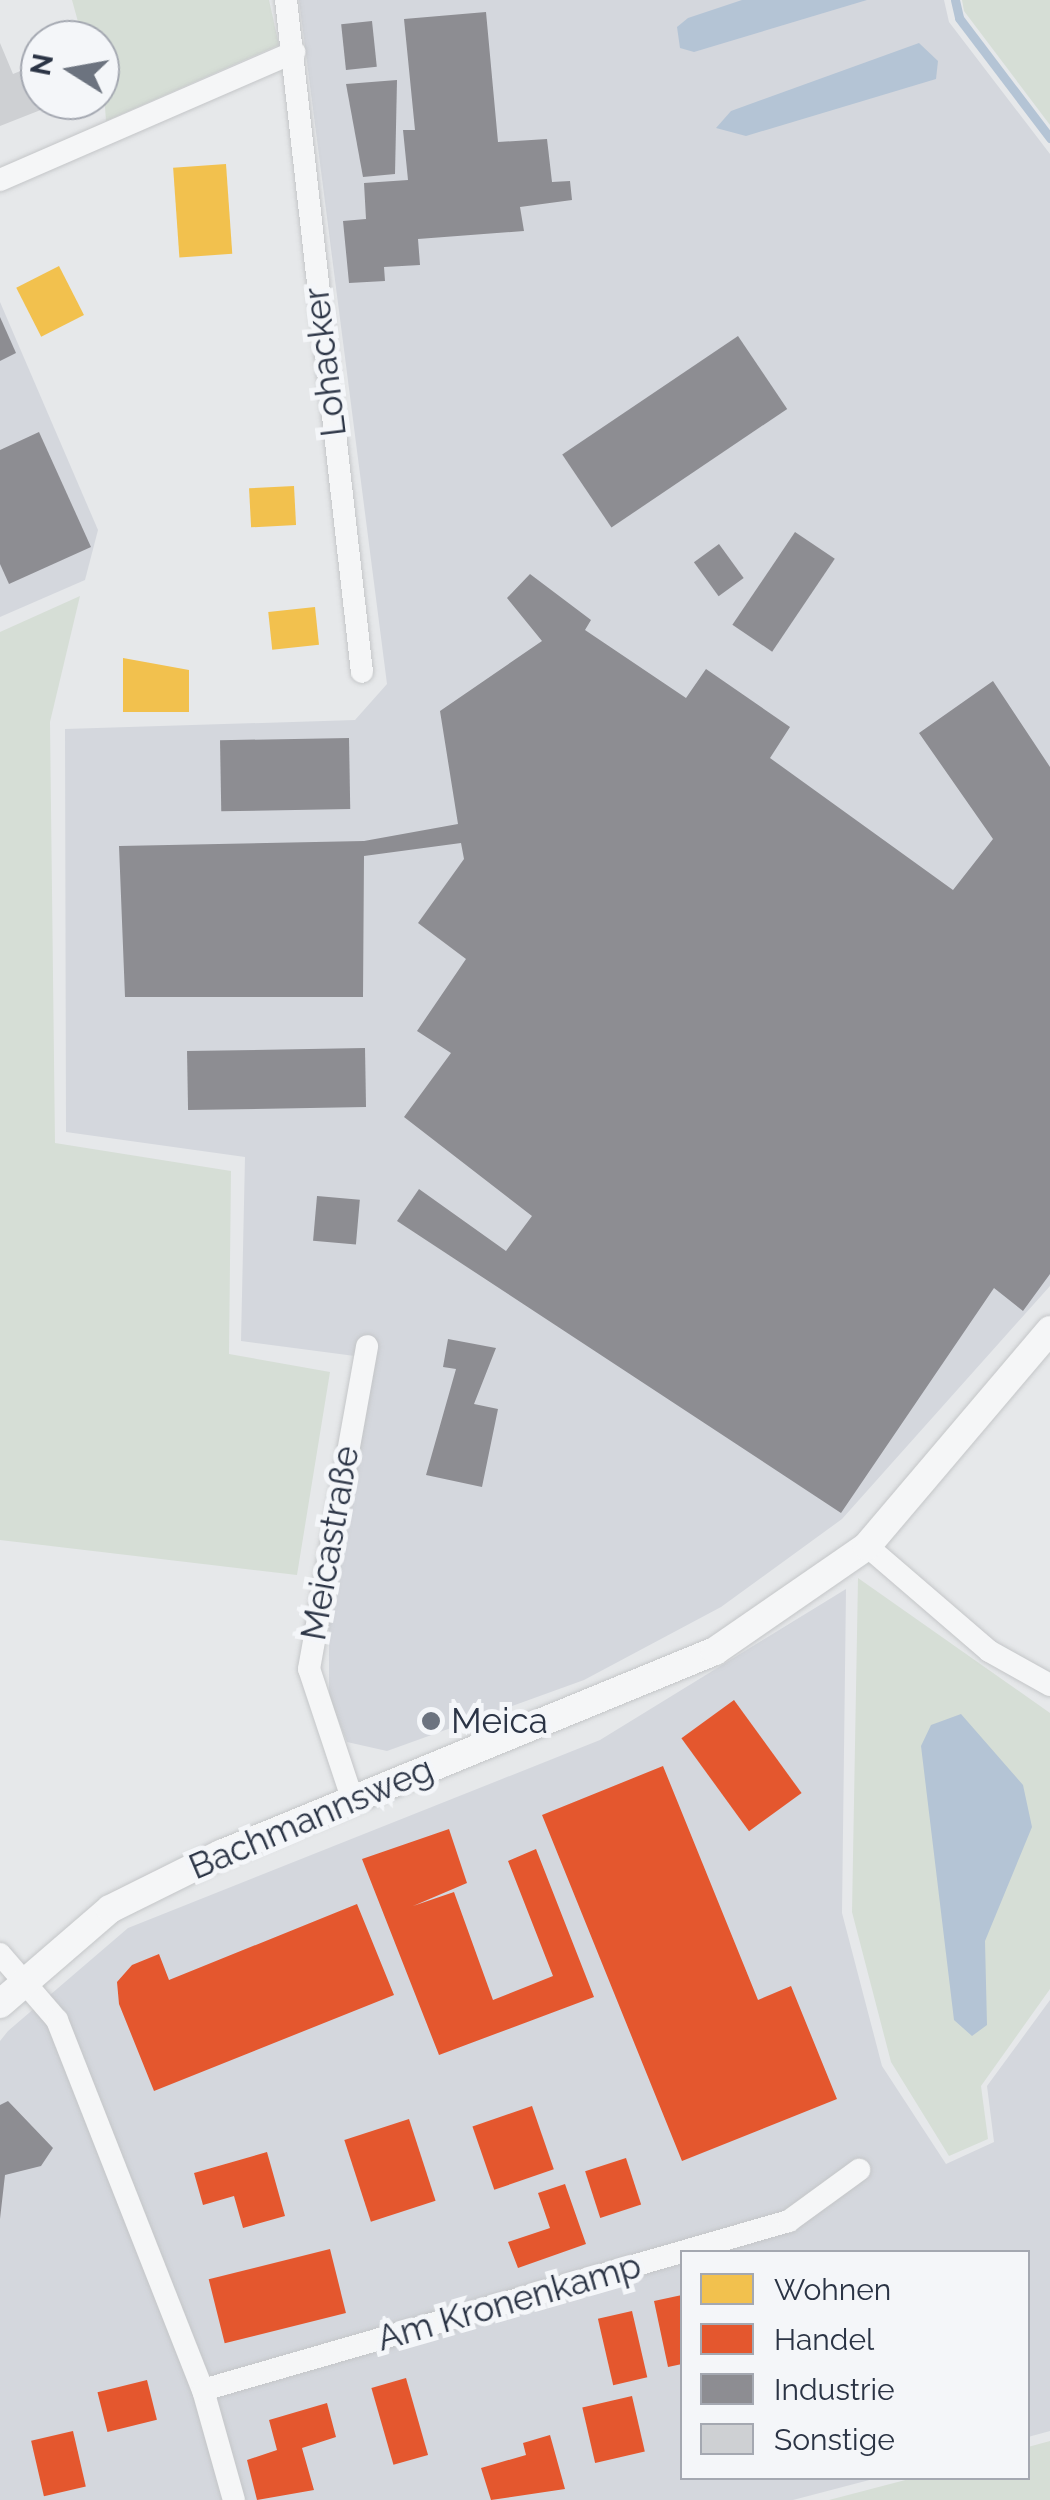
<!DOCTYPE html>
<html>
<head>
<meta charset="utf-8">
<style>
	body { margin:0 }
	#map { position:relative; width:1050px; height:2500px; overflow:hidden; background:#e6e8ea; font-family:Raleway,sans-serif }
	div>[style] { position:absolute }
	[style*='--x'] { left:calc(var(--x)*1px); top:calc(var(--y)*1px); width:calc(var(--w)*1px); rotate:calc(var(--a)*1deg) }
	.built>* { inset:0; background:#d4d7dd }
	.green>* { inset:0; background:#d6ded6 }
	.water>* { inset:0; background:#b4c4d5 }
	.homes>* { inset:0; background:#f2c14e; transform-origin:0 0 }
	.shops>* { inset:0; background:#e4572e; transform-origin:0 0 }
	.industry>* { inset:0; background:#8d8d92; transform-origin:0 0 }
	.stream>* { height:9px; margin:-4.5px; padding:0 4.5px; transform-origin:4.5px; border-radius:4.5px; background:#b4c4d5 }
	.building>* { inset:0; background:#ced0d3 }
	.roads { filter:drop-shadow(0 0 2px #c4c6c8) drop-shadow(0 0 2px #c4c6c8) }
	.minor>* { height:22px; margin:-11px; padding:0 11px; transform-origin:11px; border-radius:11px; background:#f5f6f7 }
	.tertiary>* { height:28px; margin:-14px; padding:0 14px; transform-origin:14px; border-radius:14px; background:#f5f6f7 }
	.dots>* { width:28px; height:28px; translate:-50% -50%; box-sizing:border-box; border:5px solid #f4f6f9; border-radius:50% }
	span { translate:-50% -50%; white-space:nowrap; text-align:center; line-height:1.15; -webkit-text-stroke:10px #f4f6f9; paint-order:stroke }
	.street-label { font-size:35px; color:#2b3445 }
	.poi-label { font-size:35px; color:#2b3445 }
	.left { translate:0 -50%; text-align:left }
	.legend { position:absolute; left:680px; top:2250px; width:350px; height:230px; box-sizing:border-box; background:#f4f6f9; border:2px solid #a4a8b1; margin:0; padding:12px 18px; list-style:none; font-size:30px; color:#2b3445 }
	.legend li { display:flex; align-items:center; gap:20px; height:50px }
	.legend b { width:50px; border:2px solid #a4a8b1 }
	.north { position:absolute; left:20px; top:20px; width:100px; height:100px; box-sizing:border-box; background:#f4f6f9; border:2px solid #a4a8b1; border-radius:50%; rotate:281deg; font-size:28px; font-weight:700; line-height:40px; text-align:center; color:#2b3445 }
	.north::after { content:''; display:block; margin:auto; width:35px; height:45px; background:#6c737f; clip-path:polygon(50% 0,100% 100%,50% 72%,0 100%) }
</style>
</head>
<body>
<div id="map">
	<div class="built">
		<i style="clip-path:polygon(299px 0,944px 0,949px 22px,1050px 154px,1050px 1286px,842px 1519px,721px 1607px,584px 1680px,387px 1751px,347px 1742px,329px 1697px,329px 1603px,370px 1358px,241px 1341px,245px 1157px,66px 1132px,65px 729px,355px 720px,387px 684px)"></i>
		<i style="clip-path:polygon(0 302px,98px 530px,85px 580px,0 617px)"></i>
		<i style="clip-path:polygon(846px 1589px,842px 1913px,882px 2066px,946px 2164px,994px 2142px,987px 2086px,1050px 2000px,1050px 2431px,1028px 2437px,1028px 2252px,682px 2252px,682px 2478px,877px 2478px,793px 2500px,0 2500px,0 2041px,8px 2031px,128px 1928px,600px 1740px)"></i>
	</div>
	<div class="green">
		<i style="clip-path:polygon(72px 0,269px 0,279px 45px,106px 121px,100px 40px,83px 40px)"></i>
		<i style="clip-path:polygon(962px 0,1050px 0,1050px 125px,964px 11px)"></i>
		<i style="clip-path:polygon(80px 596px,50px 722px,55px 1143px,231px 1171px,229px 1354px,330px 1372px,297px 1575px,0 1540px,0 632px)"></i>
		<i style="clip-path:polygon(858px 1578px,1050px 1713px,1050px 1989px,981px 2086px,988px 2139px,949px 2156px,891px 2062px,852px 1912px)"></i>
		<i style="clip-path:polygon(1050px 2441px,1050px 2500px,829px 2500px,913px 2478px,1028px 2478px,1028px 2447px)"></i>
	</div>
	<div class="water">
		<i style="clip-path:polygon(742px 0,867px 0,694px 52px,680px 48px,677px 27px,688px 18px)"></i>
		<i style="clip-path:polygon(919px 43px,938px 61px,936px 79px,746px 136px,716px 128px,731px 111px)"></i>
		<i style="clip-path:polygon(961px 1714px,1023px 1785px,1032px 1827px,985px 1941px,987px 2025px,972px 2036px,954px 2020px,921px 1746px,931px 1725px)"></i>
	</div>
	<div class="homes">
		<i style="left:226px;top:164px;width:90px;height:53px;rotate:86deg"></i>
		<i style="left:59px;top:266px;width:55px;height:48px;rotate:63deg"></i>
		<i style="left:294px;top:486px;width:39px;height:45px;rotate:87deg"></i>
		<i style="left:315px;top:607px;width:38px;height:47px;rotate:84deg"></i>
		<i style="clip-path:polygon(123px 658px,189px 670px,189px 712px,123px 712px)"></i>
	</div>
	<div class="shops">
		<i style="left:734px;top:1700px;width:115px;height:65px;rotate:54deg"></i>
		<i style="clip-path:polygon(663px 1766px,758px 2000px,791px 1986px,837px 2099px,682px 2161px,542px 1815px)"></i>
		<i style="clip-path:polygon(449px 1829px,467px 1883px,413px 1906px,454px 1892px,493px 2000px,553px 1976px,508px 1861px,536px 1849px,594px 1997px,439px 2055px,362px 1859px)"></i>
		<i style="clip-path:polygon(357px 1904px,394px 1995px,154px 2091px,119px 2004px,117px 1982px,132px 1965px,159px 1954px,169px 1980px)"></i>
		<i style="left:532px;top:2106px;width:67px;height:63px;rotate:71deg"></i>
		<i style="left:409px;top:2119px;width:86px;height:68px;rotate:72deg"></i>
		<i style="clip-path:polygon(267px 2152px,285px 2216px,243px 2228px,234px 2196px,203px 2205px,194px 2173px)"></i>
		<i style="left:626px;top:2158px;width:49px;height:43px;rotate:72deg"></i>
		<i style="clip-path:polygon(565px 2184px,586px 2244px,518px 2268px,508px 2242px,550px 2228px,538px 2193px)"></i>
		<i style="left:330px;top:2249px;width:66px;height:125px;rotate:76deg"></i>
		<i style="clip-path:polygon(682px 2295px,682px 2364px,668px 2367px,654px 2301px)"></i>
		<i style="left:632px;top:2311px;width:68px;height:35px;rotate:77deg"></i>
		<i style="left:406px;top:2378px;width:80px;height:36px;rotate:74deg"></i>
		<i style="left:147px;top:2380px;width:41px;height:51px;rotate:76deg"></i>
		<i style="left:632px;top:2396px;width:57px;height:51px;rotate:77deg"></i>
		<i style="clip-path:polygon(327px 2403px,336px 2437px,302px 2448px,314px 2490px,257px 2500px,247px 2460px,277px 2450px,269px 2420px)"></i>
		<i style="left:73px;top:2431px;width:57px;height:43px;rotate:77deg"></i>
		<i style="clip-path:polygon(550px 2435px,565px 2489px,491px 2500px,481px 2468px,526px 2455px,523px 2443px)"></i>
	</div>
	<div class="industry">
		<i style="clip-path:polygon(486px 12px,498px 142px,547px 139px,552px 182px,570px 181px,572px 200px,520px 207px,524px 231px,418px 239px,420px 265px,384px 267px,385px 281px,349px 283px,343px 221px,366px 219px,364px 183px,408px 180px,403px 130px,415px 130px,404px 19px)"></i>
		<i style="left:372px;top:21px;width:46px;height:31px;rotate:84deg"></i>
		<i style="clip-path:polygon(397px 80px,395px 174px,363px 177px,346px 84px)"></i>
		<i style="clip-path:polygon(0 317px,16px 353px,0 361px)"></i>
		<i style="left:738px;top:336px;width:88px;height:212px;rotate:56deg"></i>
		<i style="clip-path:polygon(39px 432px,91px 547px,9px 584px,0 564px,0 450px)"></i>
		<i style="left:795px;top:532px;width:48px;height:112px;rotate:34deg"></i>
		<i style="left:719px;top:544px;width:42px;height:31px;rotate:54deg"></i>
		<i style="clip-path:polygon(530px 574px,591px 620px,585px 630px,686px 698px,706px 669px,790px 727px,770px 758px,953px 890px,993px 839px,919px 733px,993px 681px,1050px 767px,1050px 1274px,1023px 1311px,994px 1288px,841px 1513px,397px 1221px,419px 1189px,506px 1251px,532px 1216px,404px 1117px,451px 1053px,417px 1031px,466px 959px,418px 923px,464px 859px,461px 843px,364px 856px,363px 997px,125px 997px,119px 846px,364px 841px,458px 824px,440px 711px,542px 641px,507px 598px)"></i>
		<i style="left:349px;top:738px;width:71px;height:129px;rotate:89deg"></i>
		<i style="left:365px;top:1048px;width:59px;height:178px;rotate:89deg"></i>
		<i style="left:317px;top:1196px;width:43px;height:45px;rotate:5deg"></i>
		<i style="clip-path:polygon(448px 1339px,496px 1348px,474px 1404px,498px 1409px,482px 1487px,426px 1475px,456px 1369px,443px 1367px)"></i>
		<i style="clip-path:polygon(8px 2101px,53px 2148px,41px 2166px,5px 2175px,0 2219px,0 2105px)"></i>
	</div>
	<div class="stream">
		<i style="--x:955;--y:0;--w:18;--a:77"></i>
		<i style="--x:959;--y:18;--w:151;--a:52.8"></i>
	</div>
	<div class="building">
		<i style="clip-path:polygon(0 43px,13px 74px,40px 63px,40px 100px,66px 100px,0 126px)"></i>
	</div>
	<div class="roads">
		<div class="minor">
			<i style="--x:286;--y:0;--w:676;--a:83.55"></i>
			<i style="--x:0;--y:180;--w:321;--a:-23.5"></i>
			<i style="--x:867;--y:1546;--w:161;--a:40.7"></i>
			<i style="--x:989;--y:1651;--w:70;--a:29.1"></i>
			<i style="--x:351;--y:1795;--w:133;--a:-108.4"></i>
			<i style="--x:309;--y:1669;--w:328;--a:-79.8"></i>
			<i style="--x:0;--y:1954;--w:87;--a:49.2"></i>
			<i style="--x:57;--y:2020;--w:398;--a:68.5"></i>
			<i style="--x:203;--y:2390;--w:114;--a:74.3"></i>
			<i style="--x:203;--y:2390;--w:610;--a:-16.09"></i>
			<i style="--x:789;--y:2221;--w:87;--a:-36.1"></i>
		</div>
		<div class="tertiary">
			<i style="--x:0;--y:2004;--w:145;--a:-40.8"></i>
			<i style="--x:110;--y:1909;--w:124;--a:-26.4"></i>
			<i style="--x:221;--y:1854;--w:534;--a:-22.34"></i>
			<i style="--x:715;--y:1651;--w:185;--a:-34.6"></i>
			<i style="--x:867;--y:1546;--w:283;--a:-49.7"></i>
		</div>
	</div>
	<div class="dots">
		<i style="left:431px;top:1721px;background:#6c737f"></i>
	</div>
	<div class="street-label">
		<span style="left:325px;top:362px;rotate:-97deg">Lohacker</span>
		<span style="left:330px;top:1543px;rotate:-80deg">Meicastraße</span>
		<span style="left:311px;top:1818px;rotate:-23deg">Bachmannsweg</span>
		<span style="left:509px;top:2302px;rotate:-16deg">Am Kronenkamp</span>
	</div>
	<div class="poi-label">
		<span class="left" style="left:451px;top:1721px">Meica</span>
	</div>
	<ul class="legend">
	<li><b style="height:28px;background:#f2c14e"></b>Wohnen</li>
	<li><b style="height:28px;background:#e4572e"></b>Handel</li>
	<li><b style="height:28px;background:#8d8d92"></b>Industrie</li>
	<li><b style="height:28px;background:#ced0d3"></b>Sonstige</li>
	</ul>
	<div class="north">N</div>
</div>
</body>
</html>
